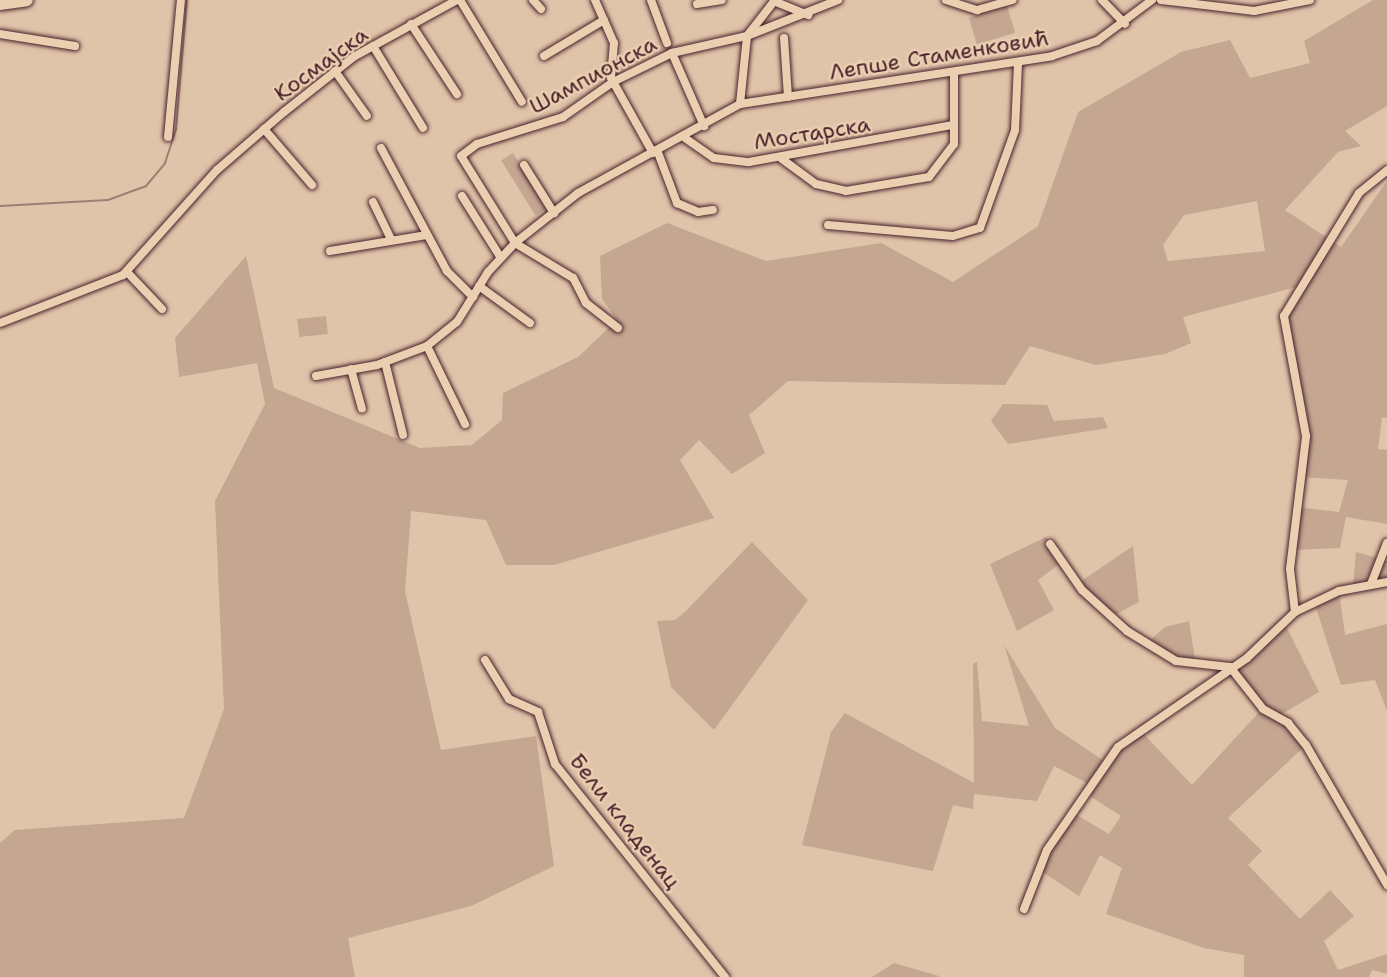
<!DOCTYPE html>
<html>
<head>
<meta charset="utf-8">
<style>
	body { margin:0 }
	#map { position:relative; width:1387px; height:977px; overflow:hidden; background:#e0c4a9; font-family:"Shantell Sans",sans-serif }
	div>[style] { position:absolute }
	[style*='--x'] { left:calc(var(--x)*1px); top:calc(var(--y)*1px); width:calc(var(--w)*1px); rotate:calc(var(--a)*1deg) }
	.green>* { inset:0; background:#c4a691; transform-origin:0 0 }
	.stream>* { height:2px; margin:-1px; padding:0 1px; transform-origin:1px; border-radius:1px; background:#a07e74 }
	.roads { filter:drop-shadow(0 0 2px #4a1f2b) drop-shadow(0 0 2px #4a1f2b) }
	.minor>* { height:8px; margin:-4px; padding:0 4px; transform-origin:4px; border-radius:4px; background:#eacfb1 }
	.primary>* { height:12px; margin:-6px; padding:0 6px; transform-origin:6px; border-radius:6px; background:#eacfb1 }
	span { translate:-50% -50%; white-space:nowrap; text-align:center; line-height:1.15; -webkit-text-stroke:4.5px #eacfb1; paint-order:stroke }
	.street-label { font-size:22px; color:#4a1f2b }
</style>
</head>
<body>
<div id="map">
	<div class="green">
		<i style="clip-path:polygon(evenodd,1373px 0,1387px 0,1387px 106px,1345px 131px,1361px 146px,1338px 152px,1285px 210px,1341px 247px,1387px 181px,1387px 418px,1382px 417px,1378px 449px,1387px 450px,1387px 524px,1346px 517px,1340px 548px,1292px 550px,1296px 507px,1339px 512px,1348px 480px,1300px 477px,1306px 436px,1284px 316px,1300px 286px,1183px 317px,1191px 343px,1165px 354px,1096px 365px,1030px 346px,1005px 385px,788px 381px,749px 415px,765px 453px,732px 474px,699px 440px,680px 460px,714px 518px,554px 565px,506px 565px,486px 520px,411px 511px,405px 591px,441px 750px,536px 736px,554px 866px,471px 906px,348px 938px,355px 977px,0 977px,0 843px,15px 830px,184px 818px,224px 709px,215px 501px,265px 404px,257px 363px,179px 377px,175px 338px,246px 256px,274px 388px,420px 448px,472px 445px,502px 420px,503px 393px,578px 357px,617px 320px,602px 299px,600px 256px,667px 223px,766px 261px,881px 243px,953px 282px,1038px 226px,1078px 112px,1181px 52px,1230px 40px,1250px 78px,1310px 63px,1304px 41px,1373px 0,1257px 201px,1265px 251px,1168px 261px,1163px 245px,1184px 215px,1257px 201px)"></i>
		<i style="left:1007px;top:6px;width:28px;height:40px;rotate:73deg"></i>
		<i style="left:513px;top:153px;width:65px;height:14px;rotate:58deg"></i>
		<i style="left:326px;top:316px;width:18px;height:29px;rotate:84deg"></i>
		<i style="clip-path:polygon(1003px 404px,1047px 405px,1054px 421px,1103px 417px,1108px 428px,1008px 444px,991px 421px)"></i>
		<i style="clip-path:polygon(1046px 537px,1062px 562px,1038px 580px,1054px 610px,1017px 631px,990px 564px)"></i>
		<i style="clip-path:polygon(752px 542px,808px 600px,714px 730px,671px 687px,657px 621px,675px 620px,685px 612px)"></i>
		<i style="clip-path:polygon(1133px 546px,1139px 602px,1111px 617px,1077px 584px)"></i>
		<i style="clip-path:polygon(1356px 552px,1387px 561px,1387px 582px,1353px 587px)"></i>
		<i style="clip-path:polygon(1339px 591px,1345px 635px,1387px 624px,1387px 711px,1375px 680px,1341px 685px,1314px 602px)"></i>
		<i style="clip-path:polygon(1189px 621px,1196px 665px,1146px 644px,1165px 627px)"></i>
		<i style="clip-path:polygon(1284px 622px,1319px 692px,1277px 717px,1306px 745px,1228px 818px,1262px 851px,1248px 865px,1300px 919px,1330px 890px,1354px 916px,1324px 941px,1338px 970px,1387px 954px,1387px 974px,1372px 970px,1369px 977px,1244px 977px,1244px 955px,1204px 948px,1106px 914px,1122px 868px,1100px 855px,1079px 896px,1038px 869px,1075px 814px,1109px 834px,1121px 816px,1085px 793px,1089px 784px,1054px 766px,1037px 801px,974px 794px,973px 809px,953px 805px,933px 871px,802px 845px,831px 732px,845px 713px,974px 783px,973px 664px,977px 662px,982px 721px,1029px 726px,1004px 645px,1055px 728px,1104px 761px,1140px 730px,1192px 785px,1262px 709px,1230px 667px)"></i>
		<i style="clip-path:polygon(894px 963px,939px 976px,939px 977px,872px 977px)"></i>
	</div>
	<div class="stream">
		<i style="--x:0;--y:206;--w:108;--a:-3.2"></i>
		<i style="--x:108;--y:200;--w:40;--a:-20.2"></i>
		<i style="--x:146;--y:186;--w:30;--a:-50"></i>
		<i style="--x:165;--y:163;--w:35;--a:-72"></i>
		<i style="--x:176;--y:130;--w:130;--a:-85.2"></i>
	</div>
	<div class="roads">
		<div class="minor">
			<i style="--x:460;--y:0;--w:119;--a:58.7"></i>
			<i style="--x:533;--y:0;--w:12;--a:48"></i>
			<i style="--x:595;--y:0;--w:47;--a:66.2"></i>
			<i style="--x:614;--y:43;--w:35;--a:95"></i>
			<i style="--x:611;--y:78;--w:86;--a:60.8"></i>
			<i style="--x:651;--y:0;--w:46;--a:69.6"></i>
			<i style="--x:946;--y:0;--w:33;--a:18"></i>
			<i style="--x:977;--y:10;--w:37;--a:-16"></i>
			<i style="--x:1102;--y:0;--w:33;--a:46"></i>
			<i style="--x:1161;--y:0;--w:94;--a:6.7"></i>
			<i style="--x:1254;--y:11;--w:57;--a:-11.1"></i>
			<i style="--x:776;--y:2;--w:35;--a:22"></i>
			<i style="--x:697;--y:4;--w:25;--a:-9"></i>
			<i style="--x:411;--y:24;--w:84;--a:56.7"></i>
			<i style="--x:0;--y:34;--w:76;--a:9.1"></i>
			<i style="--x:784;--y:38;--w:59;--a:86.1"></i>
			<i style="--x:373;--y:46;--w:96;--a:58.6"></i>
			<i style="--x:672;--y:53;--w:80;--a:66.3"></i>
			<i style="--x:544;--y:56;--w:70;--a:-31"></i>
			<i style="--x:335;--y:71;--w:55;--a:54.6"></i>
			<i style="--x:740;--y:104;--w:68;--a:-84.1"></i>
			<i style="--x:747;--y:36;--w:46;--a:-52.1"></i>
			<i style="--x:264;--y:129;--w:74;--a:49.4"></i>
			<i style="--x:168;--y:137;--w:138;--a:-84.6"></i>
			<i style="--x:685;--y:138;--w:35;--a:35"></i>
			<i style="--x:714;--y:158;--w:35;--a:7"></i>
			<i style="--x:749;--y:162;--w:206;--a:-10.3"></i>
			<i style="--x:381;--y:148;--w:140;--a:61.8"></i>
			<i style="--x:447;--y:271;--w:37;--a:45"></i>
			<i style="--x:657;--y:150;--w:57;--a:69.3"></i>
			<i style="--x:677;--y:203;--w:23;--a:23"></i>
			<i style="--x:698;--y:212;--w:15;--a:-8"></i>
			<i style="--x:782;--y:159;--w:42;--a:36.3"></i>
			<i style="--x:816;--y:184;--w:31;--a:13"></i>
			<i style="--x:846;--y:191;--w:84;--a:-9.6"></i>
			<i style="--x:929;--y:177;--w:41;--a:-52.9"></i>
			<i style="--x:954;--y:144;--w:72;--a:-90"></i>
			<i style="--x:524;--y:165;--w:57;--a:58"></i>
			<i style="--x:462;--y:196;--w:73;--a:57.8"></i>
			<i style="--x:373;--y:202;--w:41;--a:64.1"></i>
			<i style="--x:828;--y:225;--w:125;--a:5"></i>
			<i style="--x:953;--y:236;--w:28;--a:-17"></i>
			<i style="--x:980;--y:228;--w:104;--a:-70.3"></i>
			<i style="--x:1015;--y:130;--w:66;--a:-87.4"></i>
			<i style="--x:330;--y:251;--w:98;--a:-9.4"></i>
			<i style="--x:127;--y:272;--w:51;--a:46.6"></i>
			<i style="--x:479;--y:286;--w:63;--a:36"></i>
			<i style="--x:0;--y:323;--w:132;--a:-21.3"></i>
			<i style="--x:123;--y:275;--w:141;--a:-48.2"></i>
			<i style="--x:217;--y:170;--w:89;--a:-40.9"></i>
			<i style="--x:284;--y:112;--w:90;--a:-38.3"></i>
			<i style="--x:355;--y:56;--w:116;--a:-28.8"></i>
			<i style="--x:618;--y:328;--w:41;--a:-142"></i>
			<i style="--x:586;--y:303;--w:28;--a:-117"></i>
			<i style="--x:573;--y:278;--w:68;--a:-148.9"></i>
			<i style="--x:515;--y:243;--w:102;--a:-121.8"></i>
			<i style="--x:461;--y:156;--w:20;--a:-37"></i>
			<i style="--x:477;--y:144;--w:90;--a:-17.4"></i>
			<i style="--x:563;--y:117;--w:61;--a:-35"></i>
			<i style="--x:613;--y:82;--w:66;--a:-26.2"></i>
			<i style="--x:672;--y:53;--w:77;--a:-12.8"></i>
			<i style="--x:747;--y:36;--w:98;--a:-21.6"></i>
			<i style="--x:427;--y:346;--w:87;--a:64"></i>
			<i style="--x:385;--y:362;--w:75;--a:76.1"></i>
			<i style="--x:351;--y:369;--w:41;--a:74.6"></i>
			<i style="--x:316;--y:376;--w:62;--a:-10.2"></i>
			<i style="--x:377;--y:365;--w:53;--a:-20.8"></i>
			<i style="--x:427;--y:346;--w:38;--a:-39"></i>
			<i style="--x:457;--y:322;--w:59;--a:-58.2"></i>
			<i style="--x:488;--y:272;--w:40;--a:-47"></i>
			<i style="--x:515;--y:243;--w:80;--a:-38.4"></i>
			<i style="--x:578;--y:193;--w:185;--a:-28.8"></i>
			<i style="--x:740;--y:104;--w:316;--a:-8.7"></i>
			<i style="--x:1052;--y:56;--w:47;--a:-18.4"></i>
			<i style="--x:1097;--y:41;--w:69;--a:-36.7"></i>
			<i style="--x:1050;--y:544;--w:56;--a:55.2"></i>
			<i style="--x:1082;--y:590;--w:61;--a:42.3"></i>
			<i style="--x:1127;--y:631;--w:57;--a:31.5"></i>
			<i style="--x:1176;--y:661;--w:54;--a:6.3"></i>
			<i style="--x:1371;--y:584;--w:44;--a:-68.7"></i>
			<i style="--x:1295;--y:612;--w:43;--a:-96.6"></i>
			<i style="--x:1290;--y:569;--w:134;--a:-83.1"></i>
			<i style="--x:1306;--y:436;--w:122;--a:-100.4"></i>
			<i style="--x:1284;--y:316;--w:144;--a:-58.6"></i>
			<i style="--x:1359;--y:193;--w:36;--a:-39"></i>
			<i style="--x:485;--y:660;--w:46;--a:58.4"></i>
			<i style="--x:509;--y:699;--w:32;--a:24"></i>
			<i style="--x:538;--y:712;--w:55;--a:71.9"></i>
			<i style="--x:555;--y:764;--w:273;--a:51.4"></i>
			<i style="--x:1230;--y:667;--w:53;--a:51.8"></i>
			<i style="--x:1263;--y:709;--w:29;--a:29"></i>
			<i style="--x:1288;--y:723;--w:28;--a:51"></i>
			<i style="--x:1306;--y:745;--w:162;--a:59.9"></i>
			<i style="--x:1024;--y:909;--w:63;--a:-68.7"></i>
			<i style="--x:1047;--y:850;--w:125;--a:-55.4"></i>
			<i style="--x:1118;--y:747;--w:157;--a:-34.6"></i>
			<i style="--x:1247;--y:658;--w:66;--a:-43.8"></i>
			<i style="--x:1295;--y:612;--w:49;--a:-25.5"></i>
			<i style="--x:1339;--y:591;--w:49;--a:-10.6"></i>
		</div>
		<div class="primary">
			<i style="--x:0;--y:4;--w:27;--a:-8"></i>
		</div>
	</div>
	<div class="street-label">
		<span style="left:939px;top:55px;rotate:-9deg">Лепше Стаменковић</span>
		<span style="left:321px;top:64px;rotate:-36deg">Космајска</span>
		<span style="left:593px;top:75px;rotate:-28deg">Шампионска</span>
		<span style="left:812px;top:133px;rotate:-9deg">Мостарска</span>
		<span style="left:625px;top:821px;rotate:52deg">Бели кладенац</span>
	</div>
</div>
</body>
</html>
